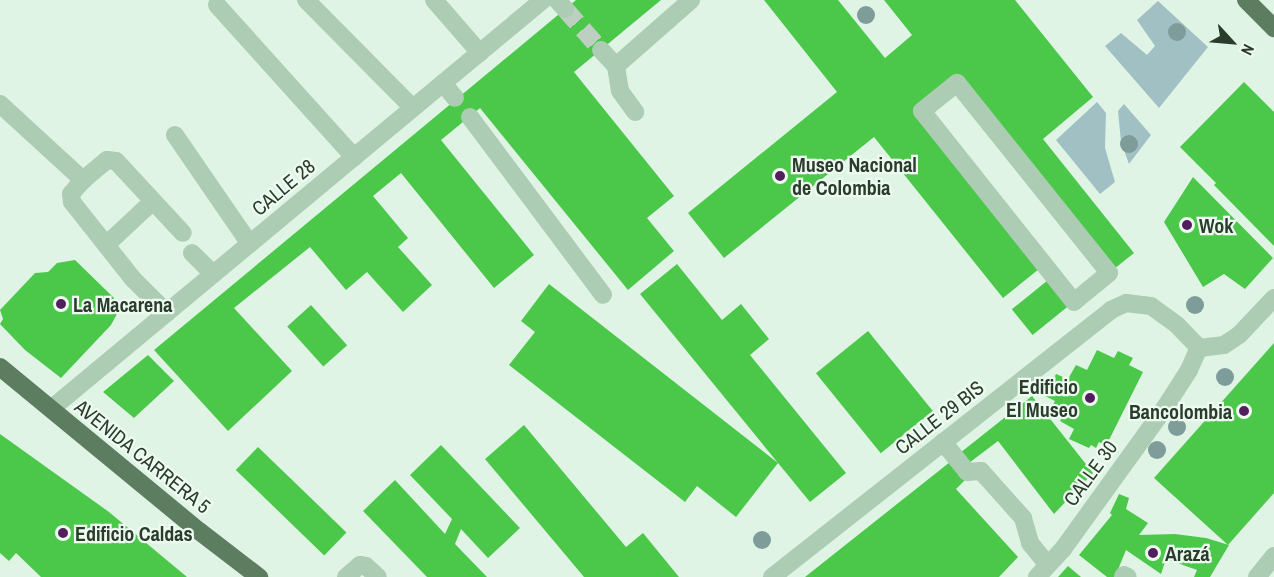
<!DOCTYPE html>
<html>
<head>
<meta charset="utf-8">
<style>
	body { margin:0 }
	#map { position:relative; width:1274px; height:577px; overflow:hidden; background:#e0f4e6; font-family:"Archivo Narrow",sans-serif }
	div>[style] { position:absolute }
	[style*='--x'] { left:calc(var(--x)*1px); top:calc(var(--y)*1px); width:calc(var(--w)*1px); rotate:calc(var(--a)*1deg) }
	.green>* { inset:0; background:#a0c0c4 }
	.building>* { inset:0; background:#4bc84a; transform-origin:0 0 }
	.minor-tunnel>* { height:18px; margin-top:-9px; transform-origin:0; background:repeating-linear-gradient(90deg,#bccfc1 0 18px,transparent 0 27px) }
	.minor>* { height:18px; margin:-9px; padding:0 9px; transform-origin:9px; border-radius:9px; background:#accdb3 }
	.major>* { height:18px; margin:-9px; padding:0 9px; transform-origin:9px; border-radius:9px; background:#5c7d5f }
	.trees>* { width:18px; height:18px; margin:-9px; border-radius:50%; background:#7e9c99 }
	.dots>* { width:16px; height:16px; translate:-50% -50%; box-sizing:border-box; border:3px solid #edfbf1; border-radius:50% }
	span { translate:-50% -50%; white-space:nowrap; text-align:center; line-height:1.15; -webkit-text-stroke:4.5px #edfbf1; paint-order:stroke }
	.poi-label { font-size:20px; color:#2b3b2c; font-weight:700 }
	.left { translate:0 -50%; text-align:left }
	.right { translate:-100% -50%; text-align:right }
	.street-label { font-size:20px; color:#2b3b2c }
	.north { position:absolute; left:1202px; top:12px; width:60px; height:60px; -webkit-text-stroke:4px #edfbf1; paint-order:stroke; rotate:116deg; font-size:16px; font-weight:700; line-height:24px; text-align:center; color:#2b3b2c }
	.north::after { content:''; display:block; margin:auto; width:21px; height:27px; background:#2b3b2c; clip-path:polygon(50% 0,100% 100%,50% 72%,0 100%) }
</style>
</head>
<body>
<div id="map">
	<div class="green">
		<i style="clip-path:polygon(1158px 1px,1208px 47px,1159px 108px,1105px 46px,1121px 33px,1147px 55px,1155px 46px,1137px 20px)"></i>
		<i style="clip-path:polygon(1097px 102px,1106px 113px,1105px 148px,1115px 182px,1100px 194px,1056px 140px)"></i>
		<i style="clip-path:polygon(1124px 104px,1151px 135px,1129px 164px,1121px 142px,1118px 111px)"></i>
	</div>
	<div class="building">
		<i style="clip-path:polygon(576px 0,661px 0,574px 72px,674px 196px,647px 218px,674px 251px,628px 290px,480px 108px,441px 140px,534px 255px,494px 288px,401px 173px,373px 196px,408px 238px,398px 247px,432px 285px,403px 312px,367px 272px,346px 290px,310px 247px,234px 308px,292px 371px,228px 431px,154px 350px)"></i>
		<i style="clip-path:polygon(764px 0,838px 0,885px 58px,912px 35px,884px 0,1015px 0,1093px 97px,1043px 139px,1134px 253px,1109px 273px,957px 83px,922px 111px,1044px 265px,1003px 298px,874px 137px,724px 258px,688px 213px,837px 92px)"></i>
		<i style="clip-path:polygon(1244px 82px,1274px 112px,1274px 246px,1214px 185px,1216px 183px,1180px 147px)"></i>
		<i style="clip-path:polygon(1193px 177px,1273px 258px,1245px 289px,1224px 274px,1203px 287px,1164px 222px)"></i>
		<i style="clip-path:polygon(75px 260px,114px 298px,118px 312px,111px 325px,61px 378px,25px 350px,0 324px,3px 319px,0 310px,35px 273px,48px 272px,57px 263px)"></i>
		<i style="clip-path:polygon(677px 264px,722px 320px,741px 304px,769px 339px,750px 355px,846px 473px,810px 502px,778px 463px,736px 517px,697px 486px,685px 502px,509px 365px,535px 332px,521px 321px,549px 284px,778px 463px,640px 294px)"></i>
		<i style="left:1053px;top:276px;width:33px;height:53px;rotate:51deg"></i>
		<i style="left:311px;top:305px;width:54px;height:32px;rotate:48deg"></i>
		<i style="left:868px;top:331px;width:103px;height:67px;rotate:51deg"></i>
		<i style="clip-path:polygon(1274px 343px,1274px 493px,1228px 545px,1154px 478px)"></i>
		<i style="clip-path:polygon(1097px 350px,1114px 358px,1118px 351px,1133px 358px,1129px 365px,1143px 372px,1106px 446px,1099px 442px,1096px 448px,1091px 445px,1089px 448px,1069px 439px,1074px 429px,1060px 421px,1063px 416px,1050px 410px,1055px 401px,1045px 396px,1056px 374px,1068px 379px,1076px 365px,1087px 370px)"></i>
		<i style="clip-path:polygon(148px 355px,174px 381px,134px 418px,103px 392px)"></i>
		<i style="clip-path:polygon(1032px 396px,1093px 473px,1054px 514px,998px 441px,969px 463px,960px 453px)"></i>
		<i style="clip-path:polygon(524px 425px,626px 547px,643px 533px,679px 577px,584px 577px,485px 459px)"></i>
		<i style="clip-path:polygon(0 434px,109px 512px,187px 577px,41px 577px,16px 553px,9px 561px,0 553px)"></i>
		<i style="clip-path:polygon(441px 445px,520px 528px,488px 558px,461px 529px,455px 544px,487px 577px,427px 577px,363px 511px,395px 480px,445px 534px,452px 519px,410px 475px)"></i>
		<i style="left:258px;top:447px;width:123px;height:32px;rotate:44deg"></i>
		<i style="clip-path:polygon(950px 462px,965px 480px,956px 489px,1018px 557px,999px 577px,805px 577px)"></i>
		<i style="clip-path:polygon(1119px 494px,1129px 498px,1126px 509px,1148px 523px,1139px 535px,1175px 534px,1206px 538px,1229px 545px,1210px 577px,1194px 577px,1197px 570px,1166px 559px,1161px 574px,1126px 550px,1115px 577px,1107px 577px,1079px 555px,1112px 515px,1110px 513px)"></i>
		<i style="clip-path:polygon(1068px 566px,1081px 577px,1058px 577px)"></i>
	</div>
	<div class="minor-tunnel">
		<i style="--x:565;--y:9;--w:55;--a:48.7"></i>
	</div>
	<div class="minor">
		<i style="--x:306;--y:0;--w:152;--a:45.3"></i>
		<i style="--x:434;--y:0;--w:70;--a:49"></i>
		<i style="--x:557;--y:0;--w:12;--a:48"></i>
		<i style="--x:217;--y:5;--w:205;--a:48"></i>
		<i style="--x:601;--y:50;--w:22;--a:47"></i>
		<i style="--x:616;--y:66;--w:25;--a:81"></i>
		<i style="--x:620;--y:91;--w:26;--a:54"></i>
		<i style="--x:616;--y:66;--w:100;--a:-41.3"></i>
		<i style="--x:443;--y:83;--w:19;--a:51"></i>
		<i style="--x:957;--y:83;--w:243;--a:51.3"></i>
		<i style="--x:1109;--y:273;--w:45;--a:140.4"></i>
		<i style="--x:1074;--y:302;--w:244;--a:-128.5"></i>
		<i style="--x:922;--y:111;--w:45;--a:-38.7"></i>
		<i style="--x:0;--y:104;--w:113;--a:42.5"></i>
		<i style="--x:83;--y:180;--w:18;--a:131"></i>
		<i style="--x:71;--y:194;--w:8;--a:83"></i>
		<i style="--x:72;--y:202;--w:98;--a:51.6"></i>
		<i style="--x:133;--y:279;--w:48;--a:45"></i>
		<i style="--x:470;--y:117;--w:222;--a:53.2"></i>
		<i style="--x:175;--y:135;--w:132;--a:55.5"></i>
		<i style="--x:83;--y:180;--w:31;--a:-40"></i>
		<i style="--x:107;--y:160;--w:9;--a:6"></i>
		<i style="--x:116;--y:161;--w:98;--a:47.1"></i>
		<i style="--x:106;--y:245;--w:63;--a:-43.1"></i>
		<i style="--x:192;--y:253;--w:30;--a:45"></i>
		<i style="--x:1199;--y:348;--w:25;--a:-7"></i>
		<i style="--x:1224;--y:345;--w:18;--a:-34"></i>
		<i style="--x:1239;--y:335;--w:51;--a:-46.6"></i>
		<i style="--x:51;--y:409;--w:640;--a:-39.74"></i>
		<i style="--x:943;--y:442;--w:38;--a:51"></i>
		<i style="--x:967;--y:472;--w:14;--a:-4"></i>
		<i style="--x:981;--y:471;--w:63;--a:48.2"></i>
		<i style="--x:1023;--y:518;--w:26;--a:74"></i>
		<i style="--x:1030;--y:543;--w:28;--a:51"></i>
		<i style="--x:346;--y:577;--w:18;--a:-41"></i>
		<i style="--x:360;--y:565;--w:6;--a:9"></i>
		<i style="--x:366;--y:566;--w:16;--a:43"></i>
		<i style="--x:772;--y:577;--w:432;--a:-38.2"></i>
		<i style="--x:1111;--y:310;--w:17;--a:-25"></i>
		<i style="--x:1126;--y:303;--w:25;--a:7"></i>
		<i style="--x:1151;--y:306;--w:32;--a:36"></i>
		<i style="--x:1177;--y:325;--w:32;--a:46"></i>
		<i style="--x:1037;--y:577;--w:38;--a:-47"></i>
		<i style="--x:1063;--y:549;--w:173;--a:-54.2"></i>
		<i style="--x:1164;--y:409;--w:46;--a:-57.3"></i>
		<i style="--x:1189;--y:370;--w:24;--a:-66"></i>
		<i style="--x:1123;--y:577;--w:2;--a:-63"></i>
		<i style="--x:1124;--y:575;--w:4;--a:27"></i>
		<i style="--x:1257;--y:577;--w:27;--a:-51"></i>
	</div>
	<div class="major">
		<i style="--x:1246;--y:0;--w:40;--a:45"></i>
		<i style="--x:0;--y:367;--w:258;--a:39.5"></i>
		<i style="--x:199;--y:531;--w:76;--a:37.5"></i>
	</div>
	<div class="trees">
		<i style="left:866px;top:15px"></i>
		<i style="left:1177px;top:32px"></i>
		<i style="left:1129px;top:144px"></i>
		<i style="left:1195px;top:305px"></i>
		<i style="left:1225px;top:377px"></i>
		<i style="left:1177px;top:427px"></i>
		<i style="left:1157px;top:450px"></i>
		<i style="left:762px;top:540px"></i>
	</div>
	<div class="dots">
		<i style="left:780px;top:176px;background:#521f5d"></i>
		<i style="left:1187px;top:225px;background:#521f5d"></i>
		<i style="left:61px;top:304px;background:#521f5d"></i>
		<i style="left:1090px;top:398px;background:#521f5d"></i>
		<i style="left:1244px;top:411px;background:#521f5d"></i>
		<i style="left:63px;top:533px;background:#521f5d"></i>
		<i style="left:1153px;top:553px;background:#521f5d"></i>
	</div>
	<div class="poi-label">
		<span class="left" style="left:792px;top:176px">Museo Nacional<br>de Colombia</span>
		<span class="left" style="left:1199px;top:225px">Wok</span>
		<span class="left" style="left:73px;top:304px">La Macarena</span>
		<span class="right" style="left:1078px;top:398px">Edificio<br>El Museo</span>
		<span class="right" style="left:1232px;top:411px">Bancolombia</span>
		<span class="left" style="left:75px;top:533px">Edificio Caldas</span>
		<span class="left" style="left:1165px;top:553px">Arazá</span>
	</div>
	<div class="street-label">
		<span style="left:283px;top:187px;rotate:-40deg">CALLE 28</span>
		<span style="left:939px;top:417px;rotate:-38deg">CALLE 29 BIS</span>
		<span style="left:143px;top:456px;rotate:39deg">AVENIDA CARRERA 5</span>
		<span style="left:1090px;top:473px;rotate:-54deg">CALLE 30</span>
	</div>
	<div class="north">N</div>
</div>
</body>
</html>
